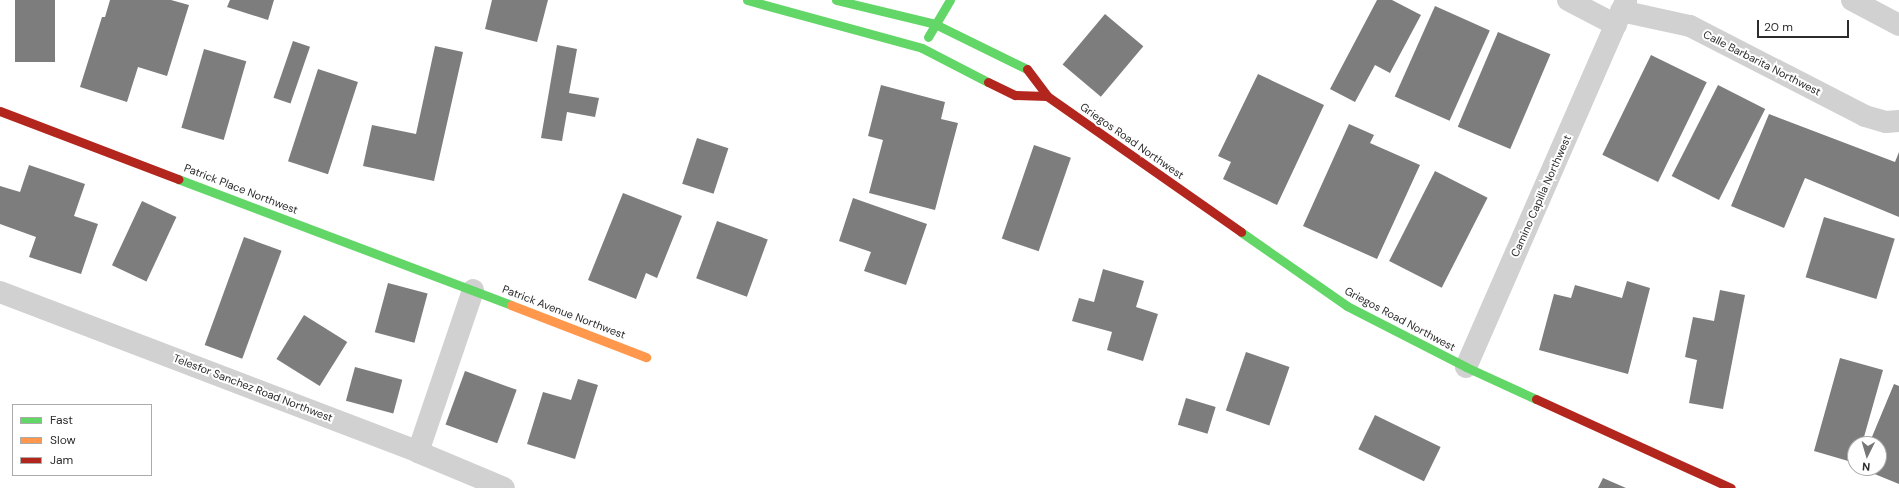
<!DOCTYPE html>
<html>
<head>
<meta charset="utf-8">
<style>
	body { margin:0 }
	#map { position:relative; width:1899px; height:488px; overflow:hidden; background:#fff; font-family:"DM Sans",sans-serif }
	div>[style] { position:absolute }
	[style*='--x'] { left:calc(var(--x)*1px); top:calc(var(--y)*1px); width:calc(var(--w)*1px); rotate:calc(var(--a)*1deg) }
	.building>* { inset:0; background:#7d7d7d; transform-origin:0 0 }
	.street>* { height:22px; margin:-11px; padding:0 11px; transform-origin:11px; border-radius:11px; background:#d1d1d1 }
	.fast>* { height:9px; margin:-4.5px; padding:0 4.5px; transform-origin:4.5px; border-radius:4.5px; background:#63d668 }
	.slow>* { height:9px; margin:-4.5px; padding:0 4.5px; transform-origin:4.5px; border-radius:4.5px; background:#ff974d }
	.jam>* { height:9px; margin:-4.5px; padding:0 4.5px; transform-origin:4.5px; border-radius:4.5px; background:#b3261e }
	span { translate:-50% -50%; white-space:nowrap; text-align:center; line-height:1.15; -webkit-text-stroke:4px #fff; paint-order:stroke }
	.street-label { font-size:11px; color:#2c2c2c }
	.legend { position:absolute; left:12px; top:404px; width:140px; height:72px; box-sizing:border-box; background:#fff; border:1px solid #ababab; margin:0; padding:5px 7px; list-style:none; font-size:12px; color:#2c2c2c }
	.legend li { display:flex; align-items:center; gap:8px; height:20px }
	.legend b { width:20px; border:1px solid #ababab }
	.north { position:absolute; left:1847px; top:436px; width:40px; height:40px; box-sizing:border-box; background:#fff; border:1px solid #ababab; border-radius:50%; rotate:185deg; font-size:11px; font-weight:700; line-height:16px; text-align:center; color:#2c2c2c }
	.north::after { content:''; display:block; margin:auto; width:14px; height:18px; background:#767676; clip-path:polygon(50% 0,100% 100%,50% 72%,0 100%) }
	.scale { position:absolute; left:1757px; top:20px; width:92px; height:18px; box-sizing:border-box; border:2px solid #2c2c2c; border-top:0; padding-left:5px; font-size:12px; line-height:14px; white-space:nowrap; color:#2c2c2c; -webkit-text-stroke:3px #fff; paint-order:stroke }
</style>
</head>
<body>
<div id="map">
	<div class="building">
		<i style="left:15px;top:0;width:40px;height:62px"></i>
		<i style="clip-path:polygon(110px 0,171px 0,189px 5px,167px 76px,138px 67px,127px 102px,80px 87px,102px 17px,105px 17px)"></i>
		<i style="clip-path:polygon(230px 0,274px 0,268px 20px,227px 7px)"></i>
		<i style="clip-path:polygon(492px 0,548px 0,537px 42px,485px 29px)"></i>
		<i style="clip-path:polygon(1377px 0,1392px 0,1421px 15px,1390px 73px,1375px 65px,1355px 102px,1330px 89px)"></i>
		<i style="left:1435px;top:6px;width:60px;height:99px;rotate:24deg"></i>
		<i style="left:1105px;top:14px;width:50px;height:66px;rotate:40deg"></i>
		<i style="left:1498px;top:32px;width:57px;height:103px;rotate:23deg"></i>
		<i style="left:293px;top:41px;width:18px;height:60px;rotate:19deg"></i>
		<i style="clip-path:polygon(557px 45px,577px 49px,569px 93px,599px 98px,595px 117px,567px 112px,562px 141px,541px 138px)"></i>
		<i style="clip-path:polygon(435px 46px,463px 52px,434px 181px,363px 166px,372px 125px,416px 134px)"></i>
		<i style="left:204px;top:49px;width:44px;height:82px;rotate:16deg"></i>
		<i style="left:1651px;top:55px;width:62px;height:111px;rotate:26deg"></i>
		<i style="left:318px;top:69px;width:42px;height:97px;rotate:18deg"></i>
		<i style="clip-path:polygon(1258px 74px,1324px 105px,1277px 205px,1223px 179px,1231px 162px,1218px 156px)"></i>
		<i style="clip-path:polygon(881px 85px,945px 102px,941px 119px,958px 123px,935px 210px,869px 193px,883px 140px,868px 136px)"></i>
		<i style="left:1718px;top:85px;width:53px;height:102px;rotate:27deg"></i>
		<i style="clip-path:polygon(1769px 114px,1895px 162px,1899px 152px,1899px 217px,1805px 178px,1784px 228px,1731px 206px)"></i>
		<i style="clip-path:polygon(1349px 124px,1374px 135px,1370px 143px,1420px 165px,1377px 259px,1303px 226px)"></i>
		<i style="left:697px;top:138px;width:33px;height:48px;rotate:18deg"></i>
		<i style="left:1034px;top:145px;width:39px;height:99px;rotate:19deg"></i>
		<i style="clip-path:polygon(29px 165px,85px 184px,74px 216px,98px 224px,81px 274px,29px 257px,36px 237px,0 224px,0 186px,20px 192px)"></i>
		<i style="left:1435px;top:171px;width:59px;height:101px;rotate:27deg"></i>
		<i style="clip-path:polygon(623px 193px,682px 216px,657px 278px,646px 273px,636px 299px,588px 280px)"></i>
		<i style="clip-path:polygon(853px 198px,927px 224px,906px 285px,864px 271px,871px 252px,839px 241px)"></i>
		<i style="left:142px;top:201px;width:38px;height:71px;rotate:25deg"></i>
		<i style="left:1824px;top:217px;width:74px;height:63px;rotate:17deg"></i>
		<i style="left:717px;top:221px;width:54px;height:61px;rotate:20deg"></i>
		<i style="left:244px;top:237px;width:40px;height:115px;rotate:20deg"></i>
		<i style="clip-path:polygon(1103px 269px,1144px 281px,1136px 307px,1158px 314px,1143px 361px,1107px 350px,1112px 332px,1072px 321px,1079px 298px,1094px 302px)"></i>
		<i style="clip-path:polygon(1627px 281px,1650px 288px,1628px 374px,1539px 350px,1554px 294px,1571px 298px,1575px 285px,1622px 298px)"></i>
		<i style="left:388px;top:283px;width:41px;height:51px;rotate:15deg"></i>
		<i style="clip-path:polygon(1720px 290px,1745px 295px,1723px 409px,1689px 403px,1697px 360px,1685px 357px,1693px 317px,1714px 321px)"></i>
		<i style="left:304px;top:315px;width:51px;height:52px;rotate:32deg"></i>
		<i style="left:1246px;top:352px;width:46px;height:62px;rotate:19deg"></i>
		<i style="clip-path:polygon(1840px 358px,1883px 370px,1862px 444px,1855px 444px,1855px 463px,1814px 451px)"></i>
		<i style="left:355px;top:367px;width:49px;height:35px;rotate:15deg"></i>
		<i style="left:465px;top:371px;width:55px;height:57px;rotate:20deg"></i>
		<i style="clip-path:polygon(578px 379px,598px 385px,575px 459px,527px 444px,543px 392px,571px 400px)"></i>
		<i style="clip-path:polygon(1894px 384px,1899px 386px,1899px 484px,1860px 468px,1879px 468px,1879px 444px,1869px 444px)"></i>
		<i style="left:1186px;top:398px;width:31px;height:28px;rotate:17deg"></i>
		<i style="left:1375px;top:415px;width:73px;height:38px;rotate:26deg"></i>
		<i style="clip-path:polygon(1603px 478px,1626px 488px,1598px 488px)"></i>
	</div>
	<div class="street">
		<i style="--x:1568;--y:0;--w:54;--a:27.5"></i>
		<i style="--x:1852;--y:0;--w:53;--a:28"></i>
		<i style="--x:1621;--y:11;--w:71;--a:12.3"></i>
		<i style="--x:1690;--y:26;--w:197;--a:27.2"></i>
		<i style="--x:1865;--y:116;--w:22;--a:16"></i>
		<i style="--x:1886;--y:122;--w:13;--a:-4"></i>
		<i style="--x:0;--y:292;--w:448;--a:20.9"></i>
		<i style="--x:418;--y:452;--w:93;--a:22.7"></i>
		<i style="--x:1466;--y:367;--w:400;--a:-66.4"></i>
		<i style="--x:418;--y:452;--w:171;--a:-71.2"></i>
	</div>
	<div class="fast">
		<i style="--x:747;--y:0;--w:181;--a:15.3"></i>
		<i style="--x:922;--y:48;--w:74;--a:27.3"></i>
		<i style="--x:836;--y:0;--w:102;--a:13.6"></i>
		<i style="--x:935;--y:24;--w:102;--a:26.1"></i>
		<i style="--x:928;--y:37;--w:43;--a:-59.3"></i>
		<i style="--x:178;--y:179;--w:356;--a:20.7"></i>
		<i style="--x:1241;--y:232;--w:129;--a:34.9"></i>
		<i style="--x:1347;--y:306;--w:134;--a:27.1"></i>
		<i style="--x:1466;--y:367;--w:77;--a:24.6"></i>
	</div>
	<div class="slow">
		<i style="--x:511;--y:305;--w:145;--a:21.1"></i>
	</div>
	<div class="jam">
		<i style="--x:1027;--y:69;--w:34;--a:53"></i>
		<i style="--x:1047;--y:96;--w:237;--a:35"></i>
		<i style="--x:988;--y:82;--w:30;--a:26"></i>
		<i style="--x:1015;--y:95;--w:32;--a:2"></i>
		<i style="--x:0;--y:111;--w:191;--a:20.9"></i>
		<i style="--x:1536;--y:399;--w:214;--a:24.5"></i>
	</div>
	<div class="street-label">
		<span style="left:1762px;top:63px;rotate:27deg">Calle Barbarita Northwest</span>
		<span style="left:1132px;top:141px;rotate:35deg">Griegos Road Northwest</span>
		<span style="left:241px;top:189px;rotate:21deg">Patrick Place Northwest</span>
		<span style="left:1541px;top:196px;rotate:-66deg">Camino Capilla Northwest</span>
		<span style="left:564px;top:312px;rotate:21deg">Patrick Avenue Northwest</span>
		<span style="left:1400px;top:319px;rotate:28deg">Griegos Road Northwest</span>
		<span style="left:253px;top:388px;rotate:21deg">Telesfor Sanchez Road Northwest</span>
	</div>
	<ul class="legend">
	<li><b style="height:5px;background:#63d668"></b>Fast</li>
	<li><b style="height:5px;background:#ff974d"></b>Slow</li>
	<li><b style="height:5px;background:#b3261e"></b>Jam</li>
	</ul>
	<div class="north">N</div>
	<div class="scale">20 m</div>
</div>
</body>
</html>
